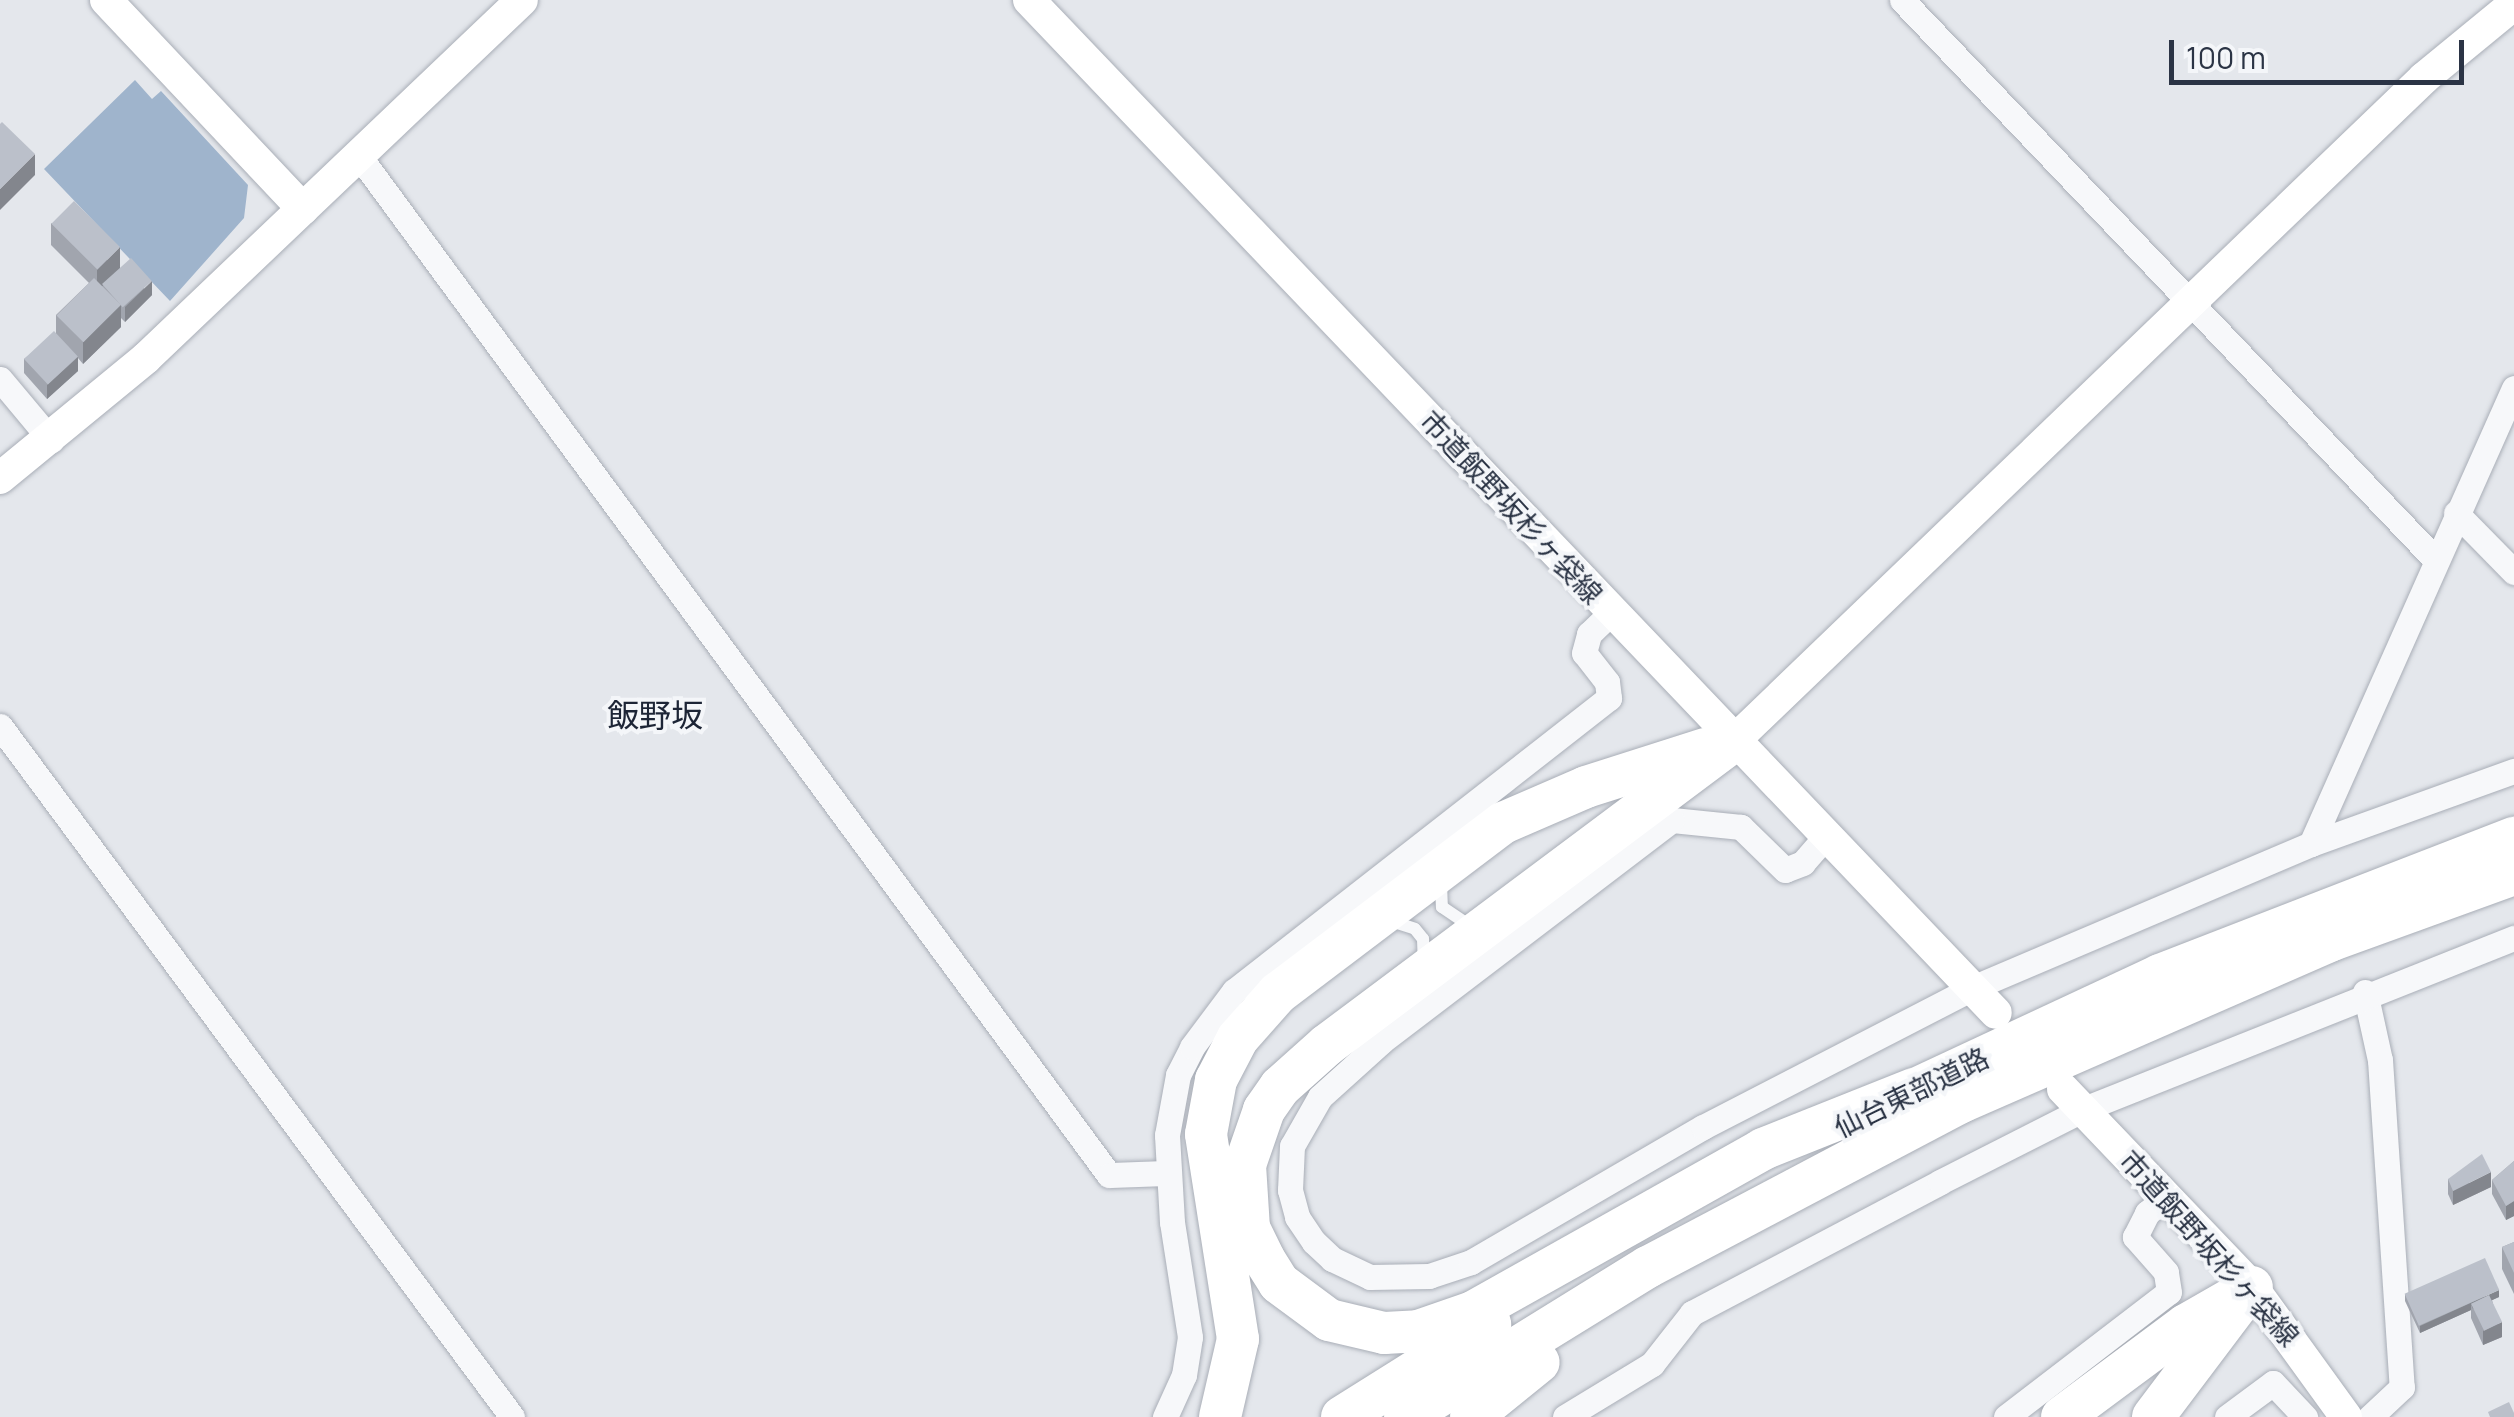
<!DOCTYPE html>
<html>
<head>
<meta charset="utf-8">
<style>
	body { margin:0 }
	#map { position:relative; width:2514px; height:1417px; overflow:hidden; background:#e4e7ec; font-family:Manrope,"Noto Sans JP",sans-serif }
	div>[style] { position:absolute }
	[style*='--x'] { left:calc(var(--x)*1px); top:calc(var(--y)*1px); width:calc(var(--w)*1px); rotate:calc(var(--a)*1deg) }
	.water>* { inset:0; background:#9fb4cc }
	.roads { filter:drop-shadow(0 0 2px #a9aeb7) drop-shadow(0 0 2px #a9aeb7) }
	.lane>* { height:12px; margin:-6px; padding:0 6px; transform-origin:6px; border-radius:6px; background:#f7f8fa }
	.street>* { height:25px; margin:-12.5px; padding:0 12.5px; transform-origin:12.5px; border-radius:12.5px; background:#f7f8fa }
	.secondary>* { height:32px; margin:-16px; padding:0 16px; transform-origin:16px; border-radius:16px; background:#fff }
	.highway>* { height:42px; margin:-21px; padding:0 21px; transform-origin:21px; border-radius:21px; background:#fff }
	.wall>* { inset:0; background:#a1a5ae }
	.shaded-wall>* { inset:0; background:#83868d }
	.building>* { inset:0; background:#bbc0ca; transform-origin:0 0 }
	span { translate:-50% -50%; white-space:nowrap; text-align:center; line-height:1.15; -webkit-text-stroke:8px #f4f6f9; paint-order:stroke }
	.street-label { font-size:28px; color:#2b3445 }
	.quarter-label { font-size:32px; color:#1d2536 }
	.scale { position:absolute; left:2169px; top:40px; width:295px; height:45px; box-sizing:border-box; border:5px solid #2b3445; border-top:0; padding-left:12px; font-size:30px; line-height:35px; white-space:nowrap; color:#2b3445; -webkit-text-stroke:8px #f4f6f9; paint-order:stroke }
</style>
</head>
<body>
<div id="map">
	<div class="water">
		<i style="clip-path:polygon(135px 80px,152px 99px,161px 91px,248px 185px,244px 218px,170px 301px,44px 169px)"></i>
	</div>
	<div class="roads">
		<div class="lane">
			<i style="--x:1441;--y:882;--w:25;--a:88"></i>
			<i style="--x:1442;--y:907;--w:34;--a:34"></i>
			<i style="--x:1388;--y:920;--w:28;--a:18"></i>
			<i style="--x:1415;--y:929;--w:13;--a:51"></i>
			<i style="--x:1423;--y:939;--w:23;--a:88"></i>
		</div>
		<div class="street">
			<i style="--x:1902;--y:0;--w:771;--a:46.37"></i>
			<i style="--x:359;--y:156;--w:1265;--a:53.65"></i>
			<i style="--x:1109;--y:1175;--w:58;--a:-2"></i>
			<i style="--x:0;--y:379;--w:80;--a:50.1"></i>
			<i style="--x:2456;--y:513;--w:83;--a:45.5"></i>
			<i style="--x:0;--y:726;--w:860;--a:53.46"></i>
			<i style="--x:1827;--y:835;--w:37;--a:131"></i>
			<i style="--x:1803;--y:863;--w:19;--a:159"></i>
			<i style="--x:1785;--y:870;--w:62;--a:-135.7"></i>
			<i style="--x:1741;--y:827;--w:69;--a:-174.2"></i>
			<i style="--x:1672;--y:820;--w:366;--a:142.7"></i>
			<i style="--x:1381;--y:1042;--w:82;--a:138"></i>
			<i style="--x:1320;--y:1097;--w:56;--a:119.7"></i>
			<i style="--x:1292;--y:1146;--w:44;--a:92.6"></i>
			<i style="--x:1290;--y:1190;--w:28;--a:75"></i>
			<i style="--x:1297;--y:1217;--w:30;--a:56"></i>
			<i style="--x:1314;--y:1242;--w:25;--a:43"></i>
			<i style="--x:1332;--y:1259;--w:42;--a:25.3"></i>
			<i style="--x:1370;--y:1277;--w:59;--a:-1"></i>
			<i style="--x:1429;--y:1276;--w:44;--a:-18.4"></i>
			<i style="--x:1471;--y:1262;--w:268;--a:-30.2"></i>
			<i style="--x:1703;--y:1127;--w:303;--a:-27.3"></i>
			<i style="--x:1972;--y:988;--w:368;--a:-23"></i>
			<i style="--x:2311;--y:844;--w:216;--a:-19.8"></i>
			<i style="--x:2311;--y:844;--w:499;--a:-66"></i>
			<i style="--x:2365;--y:992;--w:70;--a:77.6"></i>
			<i style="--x:2380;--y:1060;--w:328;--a:86.2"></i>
			<i style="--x:2402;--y:1387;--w:44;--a:136.8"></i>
			<i style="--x:1165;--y:1417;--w:46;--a:-65.7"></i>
			<i style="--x:1184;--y:1375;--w:38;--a:-81"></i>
			<i style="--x:1190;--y:1337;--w:116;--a:-98.9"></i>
			<i style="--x:1172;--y:1222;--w:87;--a:-93.3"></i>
			<i style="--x:1167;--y:1135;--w:61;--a:-79.6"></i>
			<i style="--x:1178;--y:1075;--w:31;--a:-63"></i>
			<i style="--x:1192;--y:1047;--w:70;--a:-53.1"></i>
			<i style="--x:1234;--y:991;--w:476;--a:-38"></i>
			<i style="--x:1609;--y:698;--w:16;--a:-97"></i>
			<i style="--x:1607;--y:682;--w:37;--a:-128"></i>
			<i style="--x:1584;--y:653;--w:20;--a:-75"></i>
			<i style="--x:1589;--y:634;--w:32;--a:-44"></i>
			<i style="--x:1565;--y:1417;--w:102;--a:-31.3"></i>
			<i style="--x:1652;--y:1364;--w:65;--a:-51.9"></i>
			<i style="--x:1692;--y:1313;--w:280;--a:-27.8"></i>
			<i style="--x:1940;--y:1182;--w:161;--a:-26.9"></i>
			<i style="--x:2084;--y:1109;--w:463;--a:-21.7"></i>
			<i style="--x:2006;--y:1417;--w:205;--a:-37.5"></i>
			<i style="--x:2169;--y:1292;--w:20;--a:-99"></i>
			<i style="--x:2166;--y:1272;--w:47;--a:-131.5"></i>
			<i style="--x:2135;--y:1237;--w:27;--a:-63"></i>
			<i style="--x:2147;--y:1213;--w:26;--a:-39"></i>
			<i style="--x:2227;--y:1417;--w:57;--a:-36.5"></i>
			<i style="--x:2273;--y:1383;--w:47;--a:46.7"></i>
		</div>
		<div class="secondary">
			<i style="--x:106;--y:0;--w:287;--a:46.7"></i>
			<i style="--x:1029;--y:0;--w:1400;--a:46.33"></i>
			<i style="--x:0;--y:478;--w:189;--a:-39.4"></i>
			<i style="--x:146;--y:358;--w:519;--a:-43.6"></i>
			<i style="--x:1736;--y:739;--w:954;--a:-43.85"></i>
			<i style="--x:2424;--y:78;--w:117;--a:-39.4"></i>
			<i style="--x:2063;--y:1089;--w:274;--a:46.3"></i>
			<i style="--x:2252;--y:1287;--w:160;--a:54.1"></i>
		</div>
		<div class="highway">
			<i style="--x:1736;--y:739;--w:511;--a:143.2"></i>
			<i style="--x:1327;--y:1045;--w:63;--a:138.2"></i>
			<i style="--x:1280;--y:1087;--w:28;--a:125"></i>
			<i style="--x:1264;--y:1110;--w:58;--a:109.1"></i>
			<i style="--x:1245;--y:1165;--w:63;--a:86.4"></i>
			<i style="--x:1249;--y:1228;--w:34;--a:64"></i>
			<i style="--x:1264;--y:1259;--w:28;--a:58"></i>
			<i style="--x:1279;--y:1283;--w:62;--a:36.5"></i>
			<i style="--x:1329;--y:1320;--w:57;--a:13.3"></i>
			<i style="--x:1384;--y:1333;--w:34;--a:-3"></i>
			<i style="--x:1418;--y:1331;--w:58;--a:-19.1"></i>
			<i style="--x:1473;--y:1312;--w:333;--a:-29.3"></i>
			<i style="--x:1763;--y:1149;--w:162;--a:-21.7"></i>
			<i style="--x:1888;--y:1102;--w:300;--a:-25"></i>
			<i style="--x:2160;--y:975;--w:380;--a:-21.2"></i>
			<i style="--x:1220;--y:1417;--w:80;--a:-77"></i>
			<i style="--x:1238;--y:1339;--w:207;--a:-98.9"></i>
			<i style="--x:1206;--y:1134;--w:55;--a:-79.5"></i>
			<i style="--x:1216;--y:1080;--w:47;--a:-62.4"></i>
			<i style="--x:1238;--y:1038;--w:60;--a:-48.4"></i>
			<i style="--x:1278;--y:993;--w:282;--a:-37.1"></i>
			<i style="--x:1503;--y:823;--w:90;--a:-23.4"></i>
			<i style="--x:1586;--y:787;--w:125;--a:-17.7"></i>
			<i style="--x:1342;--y:1417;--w:175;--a:-32.1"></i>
			<i style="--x:1405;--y:1417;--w:286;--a:-31.7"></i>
			<i style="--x:1648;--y:1267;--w:354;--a:-27.8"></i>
			<i style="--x:1961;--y:1102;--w:402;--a:-23.6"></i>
			<i style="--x:2329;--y:941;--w:197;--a:-19.9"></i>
			<i style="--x:1471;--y:1417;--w:87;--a:-39"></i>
			<i style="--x:2062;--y:1417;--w:154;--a:-36.6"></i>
			<i style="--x:2186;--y:1325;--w:76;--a:-29.9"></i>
			<i style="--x:2153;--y:1417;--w:138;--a:-53"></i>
		</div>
	</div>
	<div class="wall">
		<i style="clip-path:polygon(51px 223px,120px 268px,152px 295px,125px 322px,121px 318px,121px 327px,83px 364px,78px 358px,78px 371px,47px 399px,24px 373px,24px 359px,56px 334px,56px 315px,89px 283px,51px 245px)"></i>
		<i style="clip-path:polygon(2514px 1161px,2514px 1216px,2506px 1220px,2492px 1194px,2492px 1180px)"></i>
		<i style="clip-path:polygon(2448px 1179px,2491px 1187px,2453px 1205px,2448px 1194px)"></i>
		<i style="clip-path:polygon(2514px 1242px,2514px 1294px,2502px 1269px,2502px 1247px)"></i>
		<i style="clip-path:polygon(2405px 1294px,2499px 1297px,2492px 1300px,2502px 1337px,2483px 1345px,2471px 1318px,2471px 1310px,2420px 1333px,2405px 1301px)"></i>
	</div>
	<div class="shaded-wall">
		<i style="clip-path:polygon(35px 154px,35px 175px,0 210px,0 189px)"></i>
		<i style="clip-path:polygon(120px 247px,120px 269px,97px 291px,97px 270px)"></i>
		<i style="clip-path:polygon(152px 281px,152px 295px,125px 322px,125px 307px)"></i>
		<i style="clip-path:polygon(121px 305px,121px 327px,83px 364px,83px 342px)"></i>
		<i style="clip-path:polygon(78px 357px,78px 371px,47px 399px,47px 385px)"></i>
		<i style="clip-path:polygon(2491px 1172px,2491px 1187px,2453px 1205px,2453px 1191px)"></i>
		<i style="clip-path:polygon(2514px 1201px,2514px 1216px,2506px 1220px,2506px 1206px)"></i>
		<i style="clip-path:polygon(2499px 1290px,2499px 1297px,2473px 1309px,2471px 1304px,2471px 1310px,2420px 1333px,2420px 1326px)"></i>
		<i style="clip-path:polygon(2502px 1322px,2502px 1337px,2483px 1345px,2483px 1331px)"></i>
	</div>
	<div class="building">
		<i style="clip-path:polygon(2px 122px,35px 154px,0 189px,0 124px)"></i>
		<i style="left:74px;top:201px;width:65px;height:32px;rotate:45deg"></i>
		<i style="left:131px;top:258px;width:31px;height:39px;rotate:48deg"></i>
		<i style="left:94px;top:278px;width:38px;height:53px;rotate:45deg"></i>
		<i style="left:54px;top:331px;width:35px;height:41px;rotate:47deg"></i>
		<i style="clip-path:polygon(2482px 1154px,2491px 1172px,2453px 1191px,2448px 1179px)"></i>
		<i style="clip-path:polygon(2514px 1161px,2514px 1201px,2506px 1206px,2492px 1180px)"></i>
		<i style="clip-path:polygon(2514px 1242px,2514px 1273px,2502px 1247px)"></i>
		<i style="left:2485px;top:1258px;width:35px;height:88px;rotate:66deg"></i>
		<i style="left:2489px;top:1295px;width:30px;height:20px;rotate:64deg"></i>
		<i style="clip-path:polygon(2509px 1402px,2514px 1413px,2514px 1417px,2490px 1417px,2488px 1412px)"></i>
	</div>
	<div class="street-label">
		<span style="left:1512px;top:507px;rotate:47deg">市道飯野坂杉ヶ袋線</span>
		<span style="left:1911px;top:1092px;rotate:-26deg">仙台東部道路</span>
		<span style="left:2210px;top:1248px;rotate:48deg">市道飯野坂杉ヶ袋線</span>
	</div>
	<div class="quarter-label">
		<span style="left:655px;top:715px">飯野坂</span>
	</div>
	<div class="scale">100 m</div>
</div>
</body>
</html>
